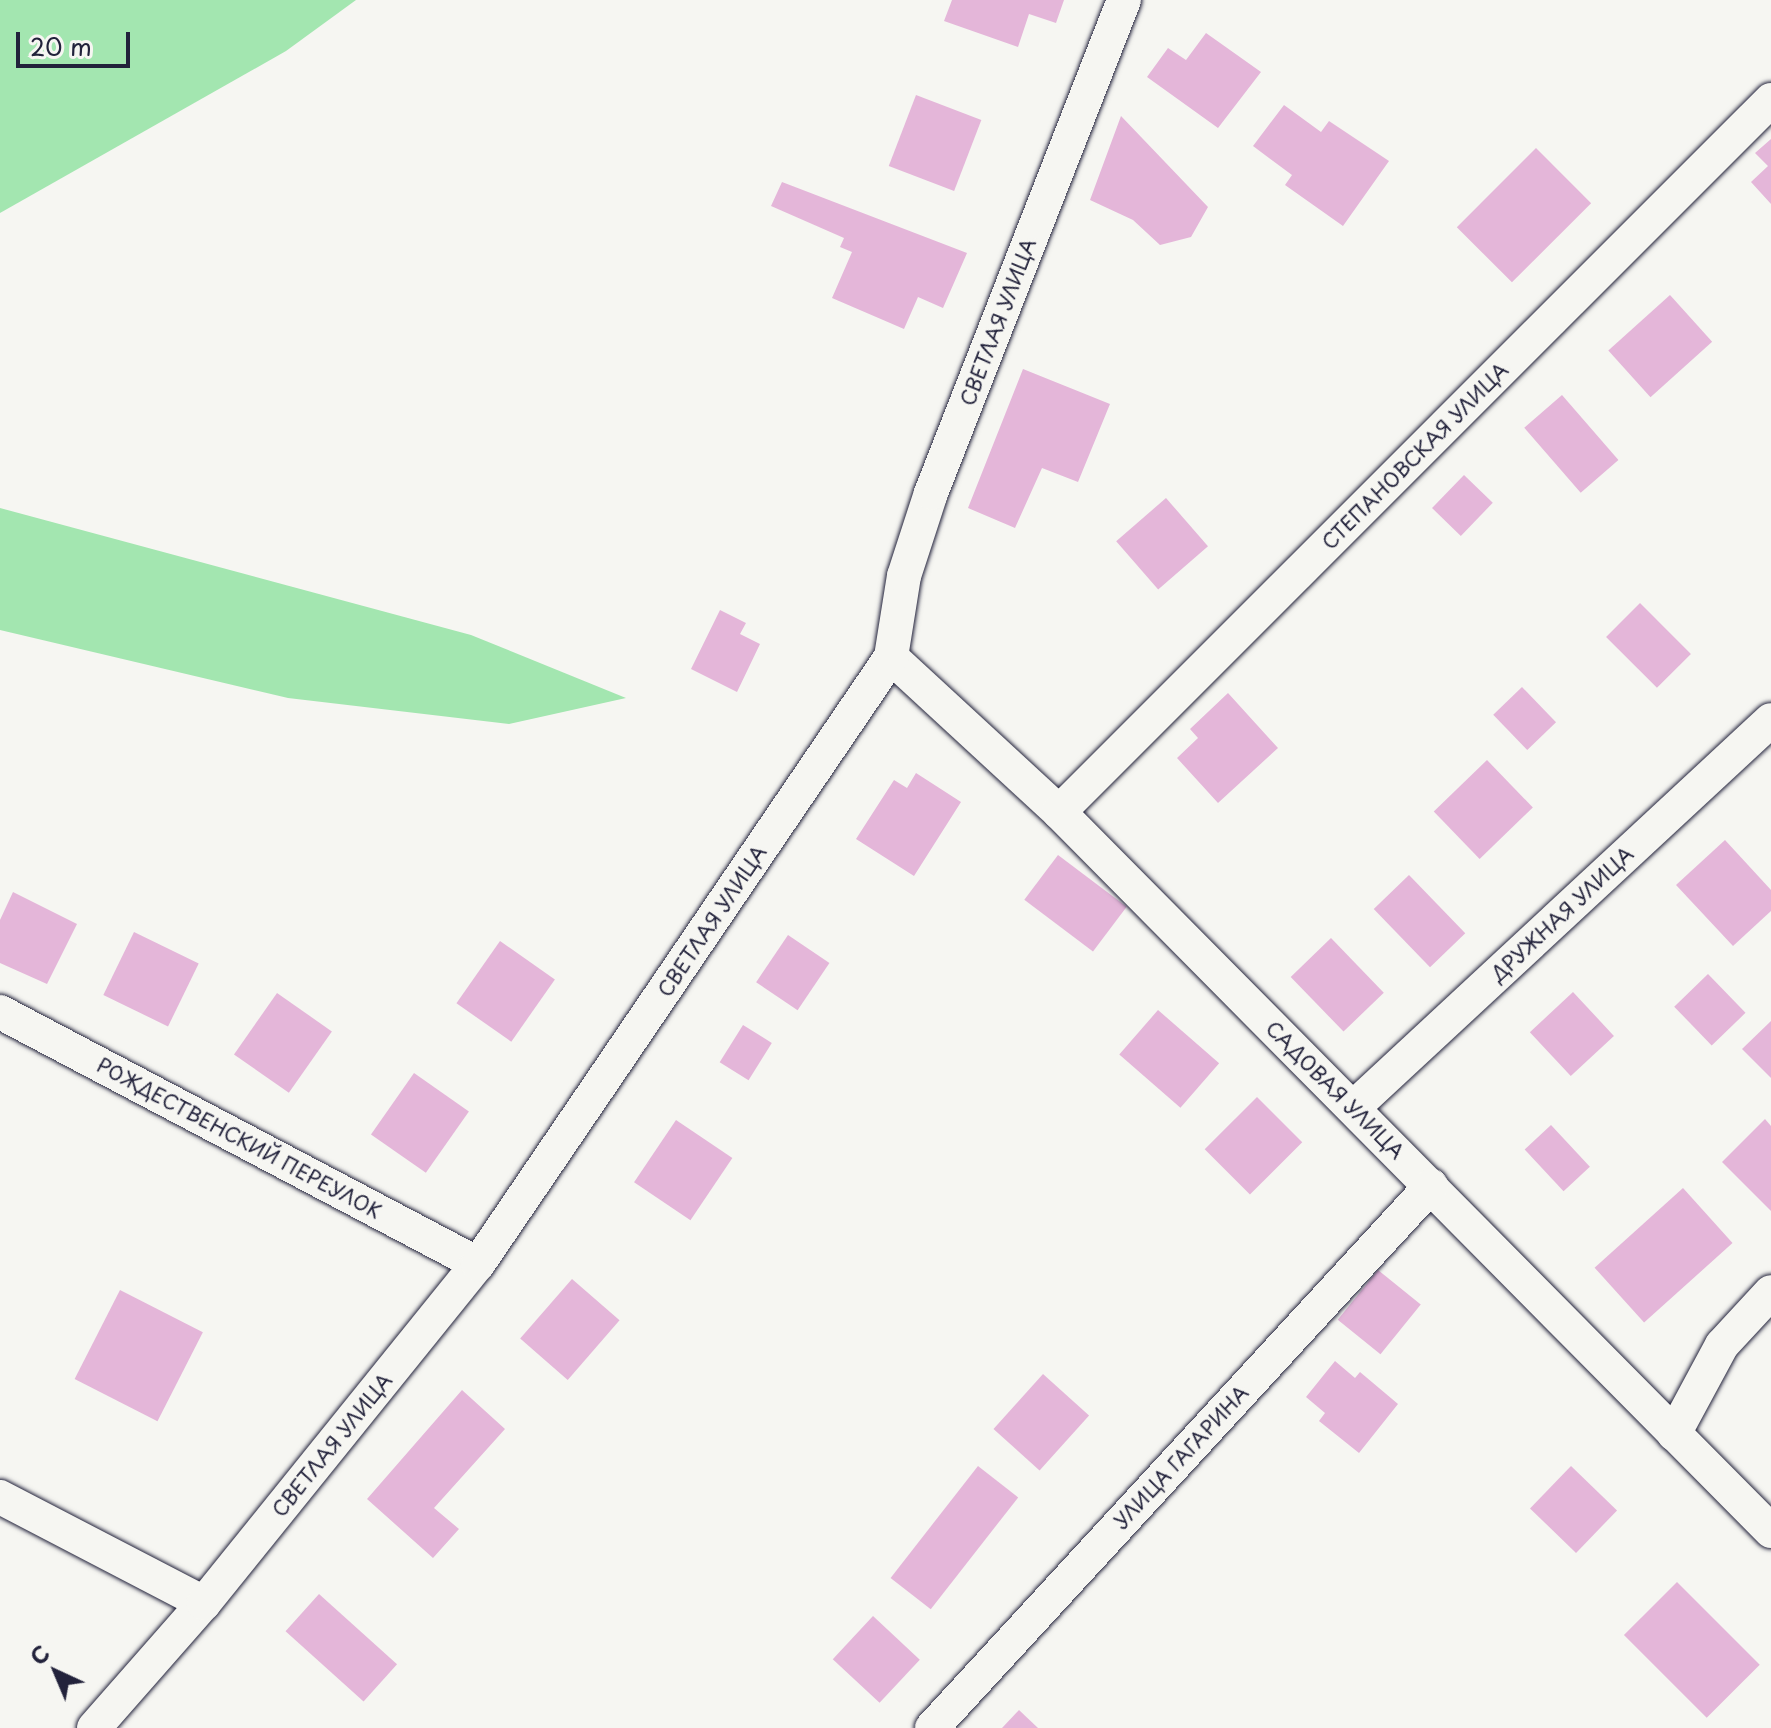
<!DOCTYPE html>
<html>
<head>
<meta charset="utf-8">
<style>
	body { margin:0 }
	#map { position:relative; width:1771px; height:1728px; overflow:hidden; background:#f6f6f2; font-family:"Playpen Sans",sans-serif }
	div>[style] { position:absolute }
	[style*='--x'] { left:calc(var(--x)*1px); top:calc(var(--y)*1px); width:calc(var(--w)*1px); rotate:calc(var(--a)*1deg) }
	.green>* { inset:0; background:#a3e6b0 }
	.building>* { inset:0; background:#e4b6d9; transform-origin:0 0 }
	.roads { filter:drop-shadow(0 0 2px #22223b) drop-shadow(0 0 2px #22223b) }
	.minor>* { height:34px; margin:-17px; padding:0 17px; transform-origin:17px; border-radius:17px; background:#f6f6f2 }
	span { translate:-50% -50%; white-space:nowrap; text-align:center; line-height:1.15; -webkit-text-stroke:6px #f6f6f2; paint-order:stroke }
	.street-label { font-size:20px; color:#22223b }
	.north { position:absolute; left:16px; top:1632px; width:80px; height:80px; -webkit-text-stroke:6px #f6f6f2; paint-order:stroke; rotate:316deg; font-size:22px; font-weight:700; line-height:32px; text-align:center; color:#22223b }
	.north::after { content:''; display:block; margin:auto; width:28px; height:36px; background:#22223b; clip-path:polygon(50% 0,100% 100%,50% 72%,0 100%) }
	.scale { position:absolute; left:16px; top:32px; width:114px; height:36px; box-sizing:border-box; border:4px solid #22223b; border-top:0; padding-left:10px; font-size:24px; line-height:28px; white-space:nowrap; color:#22223b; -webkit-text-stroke:6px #f6f6f2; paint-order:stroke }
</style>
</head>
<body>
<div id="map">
	<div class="green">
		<i style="clip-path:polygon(0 0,356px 0,286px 51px,0 213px)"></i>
		<i style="clip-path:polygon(0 508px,471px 635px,626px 698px,509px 724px,288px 698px,0 630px)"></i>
	</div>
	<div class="building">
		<i style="clip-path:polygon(952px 0,1064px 0,1056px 23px,1029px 14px,1018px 47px,944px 21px)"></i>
		<i style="clip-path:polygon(1206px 33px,1261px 72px,1218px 128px,1147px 77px,1168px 48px,1186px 60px)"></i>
		<i style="left:916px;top:95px;width:70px;height:76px;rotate:21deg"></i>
		<i style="clip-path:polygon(1284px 105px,1321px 132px,1329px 121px,1389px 161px,1343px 226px,1285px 185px,1292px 175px,1253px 146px)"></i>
		<i style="clip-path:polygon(1121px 116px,1208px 207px,1191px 237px,1160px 245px,1133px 220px,1090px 200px)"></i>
		<i style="clip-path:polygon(1771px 139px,1771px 204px,1751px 182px,1768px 166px,1755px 153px)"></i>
		<i style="left:1536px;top:148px;width:78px;height:112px;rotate:45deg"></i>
		<i style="clip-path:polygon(782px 182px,967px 253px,943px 308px,918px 297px,904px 329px,832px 298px,852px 252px,840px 247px,844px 238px,771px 206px)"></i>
		<i style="left:1670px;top:295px;width:63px;height:83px;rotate:48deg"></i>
		<i style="clip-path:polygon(1023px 369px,1110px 404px,1078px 482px,1042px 468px,1015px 528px,968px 508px)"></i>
		<i style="left:1562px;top:395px;width:86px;height:50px;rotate:49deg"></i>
		<i style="left:1464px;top:475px;width:40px;height:46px;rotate:44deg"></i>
		<i style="left:1166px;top:498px;width:64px;height:66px;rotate:49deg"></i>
		<i style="left:1640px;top:603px;width:72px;height:48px;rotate:45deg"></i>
		<i style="clip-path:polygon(720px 610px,746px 623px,740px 634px,760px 644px,737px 692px,691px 669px)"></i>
		<i style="left:1522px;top:687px;width:49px;height:40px;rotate:46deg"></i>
		<i style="clip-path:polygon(1228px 693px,1278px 748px,1218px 803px,1177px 758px,1198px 738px,1190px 729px)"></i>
		<i style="left:1487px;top:760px;width:66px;height:74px;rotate:46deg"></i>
		<i style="clip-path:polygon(916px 773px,961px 802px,914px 876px,856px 839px,894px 780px,907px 788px)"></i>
		<i style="clip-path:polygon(1725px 840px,1771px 890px,1771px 911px,1733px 946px,1676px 885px)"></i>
		<i style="left:1058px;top:855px;width:86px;height:56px;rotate:37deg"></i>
		<i style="left:1409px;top:875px;width:81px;height:49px;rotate:46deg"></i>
		<i style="clip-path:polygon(13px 892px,77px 924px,47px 984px,0 963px,0 920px)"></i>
		<i style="left:134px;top:932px;width:72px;height:70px;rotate:26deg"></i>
		<i style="left:788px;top:935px;width:50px;height:57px;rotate:34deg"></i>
		<i style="left:1331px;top:938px;width:76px;height:56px;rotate:46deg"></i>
		<i style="left:500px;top:941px;width:67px;height:76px;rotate:35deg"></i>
		<i style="left:1708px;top:974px;width:54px;height:47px;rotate:46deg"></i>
		<i style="left:1573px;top:992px;width:60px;height:59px;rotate:47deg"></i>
		<i style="left:277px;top:993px;width:67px;height:75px;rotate:35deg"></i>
		<i style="left:1158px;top:1010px;width:81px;height:59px;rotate:41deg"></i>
		<i style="clip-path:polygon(1771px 1021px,1771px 1078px,1742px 1049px)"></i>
		<i style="left:743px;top:1025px;width:34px;height:44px;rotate:32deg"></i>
		<i style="left:414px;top:1073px;width:67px;height:75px;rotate:35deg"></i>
		<i style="left:1257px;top:1097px;width:64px;height:74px;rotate:45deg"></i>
		<i style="clip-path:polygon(1765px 1119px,1771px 1126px,1771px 1211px,1722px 1162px)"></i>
		<i style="left:676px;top:1120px;width:68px;height:75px;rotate:34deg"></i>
		<i style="left:1551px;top:1125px;width:57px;height:36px;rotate:47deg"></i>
		<i style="left:1683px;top:1188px;width:74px;height:119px;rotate:48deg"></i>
		<i style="left:1378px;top:1270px;width:55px;height:64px;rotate:39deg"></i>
		<i style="left:572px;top:1279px;width:63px;height:79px;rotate:41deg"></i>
		<i style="left:120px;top:1290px;width:93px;height:100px;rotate:27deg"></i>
		<i style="clip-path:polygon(1335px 1361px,1355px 1378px,1360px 1372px,1398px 1404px,1359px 1453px,1319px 1421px,1325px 1413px,1306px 1397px)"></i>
		<i style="left:1043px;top:1374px;width:62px;height:74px;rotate:42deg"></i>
		<i style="clip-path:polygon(462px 1390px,505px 1429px,434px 1508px,459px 1529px,433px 1558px,367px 1499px)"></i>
		<i style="left:978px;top:1466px;width:51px;height:142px;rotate:38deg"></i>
		<i style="left:1571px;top:1466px;width:64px;height:59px;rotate:44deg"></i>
		<i style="left:1677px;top:1582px;width:117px;height:75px;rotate:45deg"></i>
		<i style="left:319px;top:1594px;width:105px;height:50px;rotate:42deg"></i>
		<i style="left:873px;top:1616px;width:64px;height:59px;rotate:43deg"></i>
		<i style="clip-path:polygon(1019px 1710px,1038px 1728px,1002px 1728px)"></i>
	</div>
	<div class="roads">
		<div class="minor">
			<i style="--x:891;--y:657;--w:229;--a:42.7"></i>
			<i style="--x:1059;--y:812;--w:1012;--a:45.28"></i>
			<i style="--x:1059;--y:812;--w:1007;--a:-45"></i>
			<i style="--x:0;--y:1012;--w:540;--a:27.8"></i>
			<i style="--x:1353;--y:1108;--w:570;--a:-42.87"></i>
			<i style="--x:1674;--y:1434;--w:101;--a:-61.7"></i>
			<i style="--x:1722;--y:1345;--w:72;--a:-47.2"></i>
			<i style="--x:0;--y:1497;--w:230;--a:27.5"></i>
			<i style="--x:94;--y:1728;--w:167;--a:-48.7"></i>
			<i style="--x:204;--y:1603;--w:436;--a:-51.1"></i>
			<i style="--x:478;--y:1264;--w:734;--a:-55.77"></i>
			<i style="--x:891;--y:657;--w:82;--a:-80.9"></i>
			<i style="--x:904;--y:576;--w:87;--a:-72"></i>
			<i style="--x:931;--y:493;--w:529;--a:-68.62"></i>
			<i style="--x:932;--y:1728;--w:737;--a:-47.37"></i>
		</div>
	</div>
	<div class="street-label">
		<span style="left:998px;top:322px;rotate:-69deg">СВЕТЛАЯ УЛИЦА</span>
		<span style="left:1415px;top:456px;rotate:-45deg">СТЕПАНОВСКАЯ УЛИЦА</span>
		<span style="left:1562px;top:914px;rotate:-43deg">ДРУЖНАЯ УЛИЦА</span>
		<span style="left:712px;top:921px;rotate:-56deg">СВЕТЛАЯ УЛИЦА</span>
		<span style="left:1335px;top:1090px;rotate:45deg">САДОВАЯ УЛИЦА</span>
		<span style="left:239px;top:1138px;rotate:28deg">РОЖДЕСТВЕНСКИЙ ПЕРЕУЛОК</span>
		<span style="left:332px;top:1445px;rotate:-51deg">СВЕТЛАЯ УЛИЦА</span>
		<span style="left:1181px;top:1457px;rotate:-47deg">УЛИЦА ГАГАРИНА</span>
	</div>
	<div class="north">С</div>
	<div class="scale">20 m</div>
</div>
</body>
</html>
